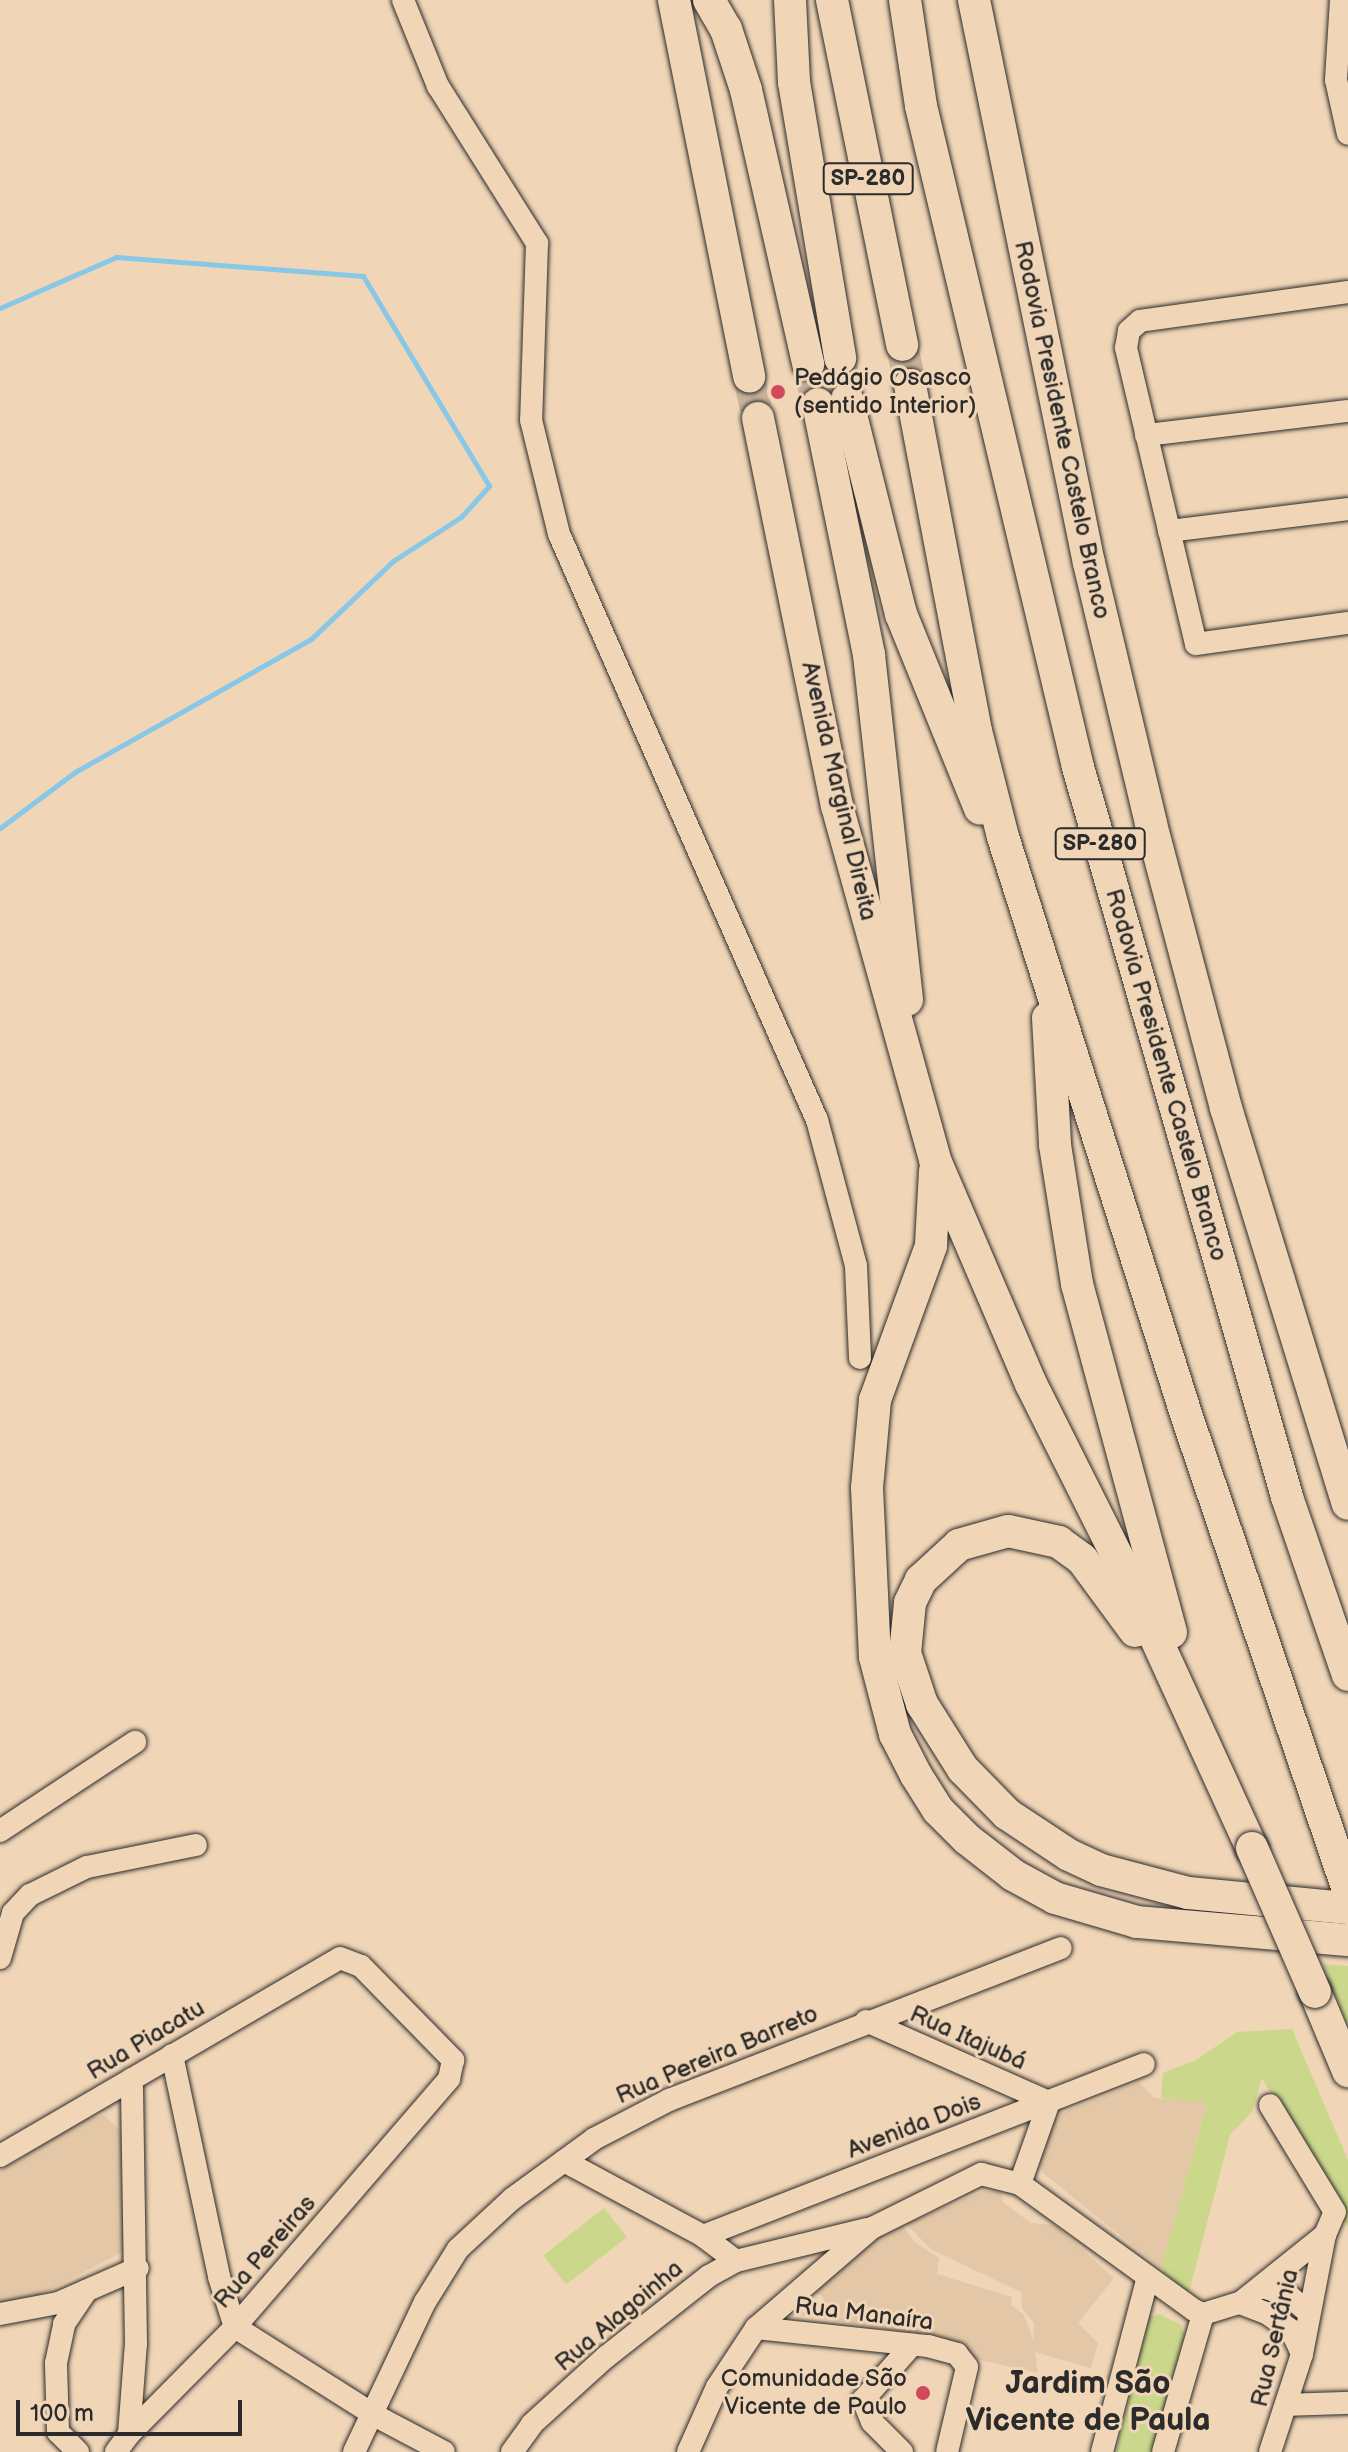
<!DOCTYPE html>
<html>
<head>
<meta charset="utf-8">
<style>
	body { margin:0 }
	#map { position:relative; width:1348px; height:2452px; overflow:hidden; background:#f0d5b7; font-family:"Balsamiq Sans",sans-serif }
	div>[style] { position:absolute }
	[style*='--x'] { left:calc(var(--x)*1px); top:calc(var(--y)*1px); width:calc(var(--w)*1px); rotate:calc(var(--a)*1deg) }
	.built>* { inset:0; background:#e3c7a7 }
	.green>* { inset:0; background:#cbd78b; transform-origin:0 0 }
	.stream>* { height:5px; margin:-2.5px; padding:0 2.5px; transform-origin:2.5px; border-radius:2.5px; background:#87c7e8 }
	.highway-tunnel>* { height:32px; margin-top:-16px; transform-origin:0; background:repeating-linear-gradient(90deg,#c9b39b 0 32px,transparent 0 48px) }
	.roads { filter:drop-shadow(0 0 2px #2b2b2b) drop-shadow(0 0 2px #2b2b2b) }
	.minor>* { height:22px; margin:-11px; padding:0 11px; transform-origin:11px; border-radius:11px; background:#f0d5b7 }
	.highway>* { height:32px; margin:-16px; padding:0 16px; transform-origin:16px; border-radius:16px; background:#f0d5b7 }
	.bridges { filter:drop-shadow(0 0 2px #2b2b2b) drop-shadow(0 0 2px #2b2b2b) }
	.highway-bridge>* { height:32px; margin:-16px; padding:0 16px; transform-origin:16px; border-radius:16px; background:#f0d5b7 }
	.dots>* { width:22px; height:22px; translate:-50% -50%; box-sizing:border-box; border:4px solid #f0d5b7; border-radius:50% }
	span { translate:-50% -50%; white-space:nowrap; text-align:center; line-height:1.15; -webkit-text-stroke:6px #f0d5b7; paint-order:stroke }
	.shield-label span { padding:2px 6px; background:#f0d5b7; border:2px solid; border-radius:6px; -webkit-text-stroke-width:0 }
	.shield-label { font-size:22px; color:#2b2b2b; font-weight:700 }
	.poi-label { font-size:24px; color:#2b2b2b }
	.left { translate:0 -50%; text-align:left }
	.right { translate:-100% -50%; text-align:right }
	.street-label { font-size:24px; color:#2b2b2b }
	.district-label { font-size:32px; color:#2b2b2b; font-weight:700 }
	.scale { position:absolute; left:16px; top:2400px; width:226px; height:36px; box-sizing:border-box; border:4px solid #2b2b2b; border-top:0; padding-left:10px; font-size:24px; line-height:28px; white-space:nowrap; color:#2b2b2b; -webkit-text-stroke:6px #f0d5b7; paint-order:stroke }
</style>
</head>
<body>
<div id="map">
	<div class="built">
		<i style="clip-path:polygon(1139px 2082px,1154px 2098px,1207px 2102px,1161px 2268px,1043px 2173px,1036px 2152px,1047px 2119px)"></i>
		<i style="clip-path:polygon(104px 2115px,123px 2133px,128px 2249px,15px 2308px,0 2306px,0 2171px,86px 2119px)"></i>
		<i style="clip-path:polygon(983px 2191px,1001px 2192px,1003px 2202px,1031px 2223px,1055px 2225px,1114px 2278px,1078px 2323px,1098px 2343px,1091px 2368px,1035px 2352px,1038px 2373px,976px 2359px,949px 2340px,795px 2314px,824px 2308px,823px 2296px,814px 2293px,866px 2245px,902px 2224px,914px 2242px,939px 2258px,937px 2274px,1012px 2297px,1011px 2305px,1024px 2315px,1033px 2340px,1034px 2323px,1022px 2308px,1021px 2292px,932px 2250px,906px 2224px)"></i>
	</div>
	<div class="green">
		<i style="clip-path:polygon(1323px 1964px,1348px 1966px,1348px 2026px)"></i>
		<i style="clip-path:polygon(1292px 2029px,1348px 2160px,1348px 2227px,1262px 2078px,1252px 2112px,1230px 2135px,1189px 2292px,1179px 2289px,1161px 2268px,1207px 2103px,1161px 2098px,1163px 2073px,1196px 2060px,1237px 2032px)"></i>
		<i style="left:604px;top:2208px;width:37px;height:77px;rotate:52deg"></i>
		<i style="clip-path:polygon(1159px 2314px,1181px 2325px,1184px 2335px,1152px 2452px,1116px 2452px,1149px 2318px)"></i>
	</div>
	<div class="stream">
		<i style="--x:0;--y:308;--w:127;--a:-23.7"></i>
		<i style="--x:116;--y:257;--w:248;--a:4.4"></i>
		<i style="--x:363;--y:276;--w:245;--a:59"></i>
		<i style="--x:489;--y:486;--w:42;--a:132.1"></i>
		<i style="--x:461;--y:517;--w:81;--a:147.1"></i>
		<i style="--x:393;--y:561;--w:113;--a:136.4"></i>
		<i style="--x:311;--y:639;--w:271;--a:150.6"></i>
		<i style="--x:75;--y:772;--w:94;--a:143.3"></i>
	</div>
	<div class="highway-tunnel">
		<i style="--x:902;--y:345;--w:41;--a:78.7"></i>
		<i style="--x:840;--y:358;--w:42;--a:80.3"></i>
		<i style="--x:808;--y:364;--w:41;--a:76"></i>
		<i style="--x:749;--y:377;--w:42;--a:77.6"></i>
	</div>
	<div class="roads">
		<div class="minor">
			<i style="--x:403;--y:0;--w:93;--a:67.9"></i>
			<i style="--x:438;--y:86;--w:186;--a:57.8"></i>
			<i style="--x:537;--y:243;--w:177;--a:91.9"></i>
			<i style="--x:531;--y:420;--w:117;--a:76.2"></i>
			<i style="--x:559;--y:534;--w:640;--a:66.24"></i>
			<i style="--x:817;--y:1120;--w:151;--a:75"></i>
			<i style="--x:856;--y:1266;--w:92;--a:87.5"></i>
			<i style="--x:1341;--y:0;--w:80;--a:93.6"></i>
			<i style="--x:1336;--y:80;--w:55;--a:77.5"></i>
			<i style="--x:1348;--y:292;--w:210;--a:172.1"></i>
			<i style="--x:1140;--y:321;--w:15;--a:138"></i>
			<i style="--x:1129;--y:331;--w:17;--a:100"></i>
			<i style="--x:1126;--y:348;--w:304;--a:76.7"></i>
			<i style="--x:1196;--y:644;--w:153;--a:-7.9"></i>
			<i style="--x:1146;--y:435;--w:203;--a:-6.8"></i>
			<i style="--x:1169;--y:531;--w:180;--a:-7"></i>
			<i style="--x:0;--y:1831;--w:162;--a:-33.4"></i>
			<i style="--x:13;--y:1913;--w:25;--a:-47"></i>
			<i style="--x:30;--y:1895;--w:64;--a:-26.2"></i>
			<i style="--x:87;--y:1867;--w:111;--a:-11.4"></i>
			<i style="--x:0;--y:1958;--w:47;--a:-73.9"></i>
			<i style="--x:866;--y:2021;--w:200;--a:23.9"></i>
			<i style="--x:1049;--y:2102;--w:87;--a:109.5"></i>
			<i style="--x:172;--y:2055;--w:227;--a:78"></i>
			<i style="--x:219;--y:2277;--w:52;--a:72.3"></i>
			<i style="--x:235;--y:2327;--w:165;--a:32.3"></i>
			<i style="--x:374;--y:2415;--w:79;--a:27.9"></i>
			<i style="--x:0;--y:2156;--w:393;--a:-30.2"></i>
			<i style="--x:340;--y:1958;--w:22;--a:21"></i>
			<i style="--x:361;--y:1966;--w:132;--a:45.6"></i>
			<i style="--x:453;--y:2060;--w:19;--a:102"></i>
			<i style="--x:449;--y:2079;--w:328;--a:130.8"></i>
			<i style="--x:235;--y:2327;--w:151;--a:134.7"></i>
			<i style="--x:564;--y:2161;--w:158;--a:28.3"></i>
			<i style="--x:703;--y:2236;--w:41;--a:37.1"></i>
			<i style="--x:703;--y:2236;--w:473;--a:-21.3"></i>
			<i style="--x:1263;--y:2287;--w:28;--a:19"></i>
			<i style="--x:1289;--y:2296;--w:26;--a:40"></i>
			<i style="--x:1240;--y:2303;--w:109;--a:-38.7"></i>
			<i style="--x:1325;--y:2235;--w:25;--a:-67"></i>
			<i style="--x:1335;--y:2212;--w:125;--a:-121.3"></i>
			<i style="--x:0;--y:2314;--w:59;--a:-10.7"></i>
			<i style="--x:58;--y:2303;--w:87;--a:-23.6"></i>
			<i style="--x:756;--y:2328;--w:173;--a:6"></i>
			<i style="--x:928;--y:2346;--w:30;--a:15"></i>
			<i style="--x:957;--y:2354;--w:16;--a:52"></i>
			<i style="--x:967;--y:2367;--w:87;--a:103.2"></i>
			<i style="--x:1287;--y:2405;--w:61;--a:-1.9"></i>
			<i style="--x:78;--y:2452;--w:28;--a:-135"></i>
			<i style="--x:58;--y:2432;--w:69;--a:-91.7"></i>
			<i style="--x:56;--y:2363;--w:40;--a:-78"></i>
			<i style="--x:64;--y:2324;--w:40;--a:-56"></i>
			<i style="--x:116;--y:2452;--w:22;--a:-54"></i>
			<i style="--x:129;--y:2434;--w:90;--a:-85.6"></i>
			<i style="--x:136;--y:2344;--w:265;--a:-90.9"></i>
			<i style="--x:354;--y:2452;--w:166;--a:-64.7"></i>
			<i style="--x:425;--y:2302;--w:62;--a:-58.1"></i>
			<i style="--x:458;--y:2249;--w:74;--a:-42.8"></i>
			<i style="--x:512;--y:2199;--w:102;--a:-36.2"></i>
			<i style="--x:594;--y:2139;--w:85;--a:-27.5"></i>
			<i style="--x:669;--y:2100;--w:420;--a:-21.2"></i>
			<i style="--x:512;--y:2452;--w:34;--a:-54"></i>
			<i style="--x:532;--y:2424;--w:100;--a:-42.2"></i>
			<i style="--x:606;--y:2357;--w:131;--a:-38.2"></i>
			<i style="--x:709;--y:2276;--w:31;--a:-29"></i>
			<i style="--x:736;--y:2261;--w:135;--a:-13.7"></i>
			<i style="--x:688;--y:2452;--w:71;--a:-66"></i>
			<i style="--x:717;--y:2387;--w:71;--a:-56.5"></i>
			<i style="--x:756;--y:2328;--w:153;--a:-40.8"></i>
			<i style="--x:872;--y:2228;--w:122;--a:-26.4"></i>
			<i style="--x:981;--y:2174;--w:40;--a:14.4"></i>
			<i style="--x:1020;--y:2184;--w:215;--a:35.9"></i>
			<i style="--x:1194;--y:2310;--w:10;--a:24"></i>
			<i style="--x:1203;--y:2314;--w:39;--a:-17"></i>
			<i style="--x:1240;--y:2303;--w:30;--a:21"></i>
			<i style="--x:1268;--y:2314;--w:28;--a:35"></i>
			<i style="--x:1291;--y:2330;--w:26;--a:65"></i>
			<i style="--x:902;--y:2452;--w:42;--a:-135"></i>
			<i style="--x:872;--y:2422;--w:24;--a:-112"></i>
			<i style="--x:863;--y:2400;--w:74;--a:-48.3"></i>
			<i style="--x:1102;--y:2452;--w:178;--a:-75.3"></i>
			<i style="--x:1163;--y:2452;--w:144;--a:-73.8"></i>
			<i style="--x:1270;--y:2452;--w:103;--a:-71.9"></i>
			<i style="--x:1302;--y:2354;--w:121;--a:-79.1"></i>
		</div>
		<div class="highway">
			<i style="--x:674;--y:0;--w:384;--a:78.7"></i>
			<i style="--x:709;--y:0;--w:34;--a:60"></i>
			<i style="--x:726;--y:29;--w:64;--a:71.8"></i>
			<i style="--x:746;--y:90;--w:281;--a:77.2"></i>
			<i style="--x:790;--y:0;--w:82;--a:87.2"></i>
			<i style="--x:794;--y:82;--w:280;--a:80.5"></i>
			<i style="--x:832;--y:0;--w:352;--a:78.5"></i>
			<i style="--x:905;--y:0;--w:107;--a:81.4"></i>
			<i style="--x:921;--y:106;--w:679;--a:76.64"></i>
			<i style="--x:1078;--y:767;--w:759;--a:74.02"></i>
			<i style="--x:1287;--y:1497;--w:188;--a:71.1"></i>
			<i style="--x:974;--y:0;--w:575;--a:78.46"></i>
			<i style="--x:1089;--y:563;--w:268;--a:76.6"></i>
			<i style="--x:1151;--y:824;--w:294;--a:75.2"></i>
			<i style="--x:1226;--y:1108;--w:414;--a:72.9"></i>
			<i style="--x:910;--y:385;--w:352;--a:79.2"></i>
			<i style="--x:976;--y:731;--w:109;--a:75.7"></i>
			<i style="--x:1003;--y:837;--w:608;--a:72.4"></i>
			<i style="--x:1187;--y:1417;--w:499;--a:71.2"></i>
			<i style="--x:847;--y:399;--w:222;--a:75.9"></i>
			<i style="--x:901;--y:614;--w:210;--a:67.9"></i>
			<i style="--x:818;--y:404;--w:256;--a:78.5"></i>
			<i style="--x:869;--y:655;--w:347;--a:83.7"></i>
			<i style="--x:758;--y:418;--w:396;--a:78.5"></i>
			<i style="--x:837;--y:806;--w:367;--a:74.5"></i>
			<i style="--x:935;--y:1160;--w:244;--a:66.8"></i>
			<i style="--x:1031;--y:1384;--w:221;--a:63.4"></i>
			<i style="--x:1130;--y:1582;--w:293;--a:65.4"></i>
			<i style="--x:1048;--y:1018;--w:127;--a:86.8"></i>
			<i style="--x:1055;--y:1145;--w:141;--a:81"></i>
			<i style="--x:1077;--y:1284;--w:361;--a:74.9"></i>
			<i style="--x:935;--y:1171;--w:75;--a:93.1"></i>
			<i style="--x:931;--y:1246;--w:164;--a:110"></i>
			<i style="--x:875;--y:1400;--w:88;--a:95.2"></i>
			<i style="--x:867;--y:1488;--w:169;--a:87.3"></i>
			<i style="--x:875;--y:1657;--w:80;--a:75.4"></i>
			<i style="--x:895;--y:1734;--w:46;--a:62.9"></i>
			<i style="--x:916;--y:1775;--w:41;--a:57.8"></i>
			<i style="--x:938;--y:1810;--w:41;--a:45"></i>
			<i style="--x:967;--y:1839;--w:58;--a:38"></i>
			<i style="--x:1013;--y:1875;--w:48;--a:28.7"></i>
			<i style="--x:1055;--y:1898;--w:85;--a:16.3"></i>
			<i style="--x:1137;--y:1922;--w:212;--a:4.9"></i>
			<i style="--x:1135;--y:1631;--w:89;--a:-126.4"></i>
			<i style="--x:1082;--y:1559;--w:29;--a:-144"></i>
			<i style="--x:1059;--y:1542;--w:52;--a:-167.8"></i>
			<i style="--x:1008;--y:1531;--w:51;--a:164.1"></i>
			<i style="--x:959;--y:1545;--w:52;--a:137.4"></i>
			<i style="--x:921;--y:1580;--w:25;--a:116"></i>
			<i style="--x:910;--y:1603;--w:50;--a:95.7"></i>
			<i style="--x:905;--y:1653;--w:54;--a:71.6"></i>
			<i style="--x:922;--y:1704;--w:77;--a:57.8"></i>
			<i style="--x:963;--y:1769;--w:63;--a:45.6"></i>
			<i style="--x:1007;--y:1814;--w:74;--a:33.5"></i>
			<i style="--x:1069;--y:1855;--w:35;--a:25"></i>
			<i style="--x:1101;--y:1870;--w:90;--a:14.8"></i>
			<i style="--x:1188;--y:1893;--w:161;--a:5.4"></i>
			<i style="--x:1315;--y:1992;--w:86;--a:67.3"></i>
		</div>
	</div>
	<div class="bridges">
		<div class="highway-bridge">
			<i style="--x:1252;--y:1848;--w:157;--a:66.4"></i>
		</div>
	</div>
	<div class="dots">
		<i style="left:778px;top:392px;background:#d1495b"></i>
		<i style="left:923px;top:2393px;background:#d1495b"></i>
	</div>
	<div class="shield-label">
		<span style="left:868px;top:179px">SP-280</span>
		<span style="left:1100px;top:844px">SP-280</span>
	</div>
	<div class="poi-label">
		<span class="left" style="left:794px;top:392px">Pedágio Osasco<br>(sentido Interior)</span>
		<span class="right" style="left:907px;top:2393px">Comunidade São<br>Vicente de Paulo</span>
	</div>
	<div class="street-label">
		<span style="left:1062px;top:430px;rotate:78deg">Rodovia Presidente Castelo Branco</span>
		<span style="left:839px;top:791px;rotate:77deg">Avenida Marginal Direita</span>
		<span style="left:1166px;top:1075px;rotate:74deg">Rodovia Presidente Castelo Branco</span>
		<span style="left:968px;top:2038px;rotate:24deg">Rua Itajubá</span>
		<span style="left:146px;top:2040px;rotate:-31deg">Rua Piacatu</span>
		<span style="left:717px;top:2055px;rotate:-23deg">Rua Pereira Barreto</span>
		<span style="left:914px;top:2126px;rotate:-21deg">Avenida Dois</span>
		<span style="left:265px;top:2252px;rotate:-49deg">Rua Pereiras</span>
		<span style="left:864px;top:2314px;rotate:7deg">Rua Manaíra</span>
		<span style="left:619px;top:2316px;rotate:-40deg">Rua Alagoinha</span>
		<span style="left:1275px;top:2338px;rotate:-77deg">Rua Sertânia</span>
	</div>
	<div class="district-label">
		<span style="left:1088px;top:2403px">Jardim São<br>Vicente de Paula</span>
	</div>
	<div class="scale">100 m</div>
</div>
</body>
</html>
